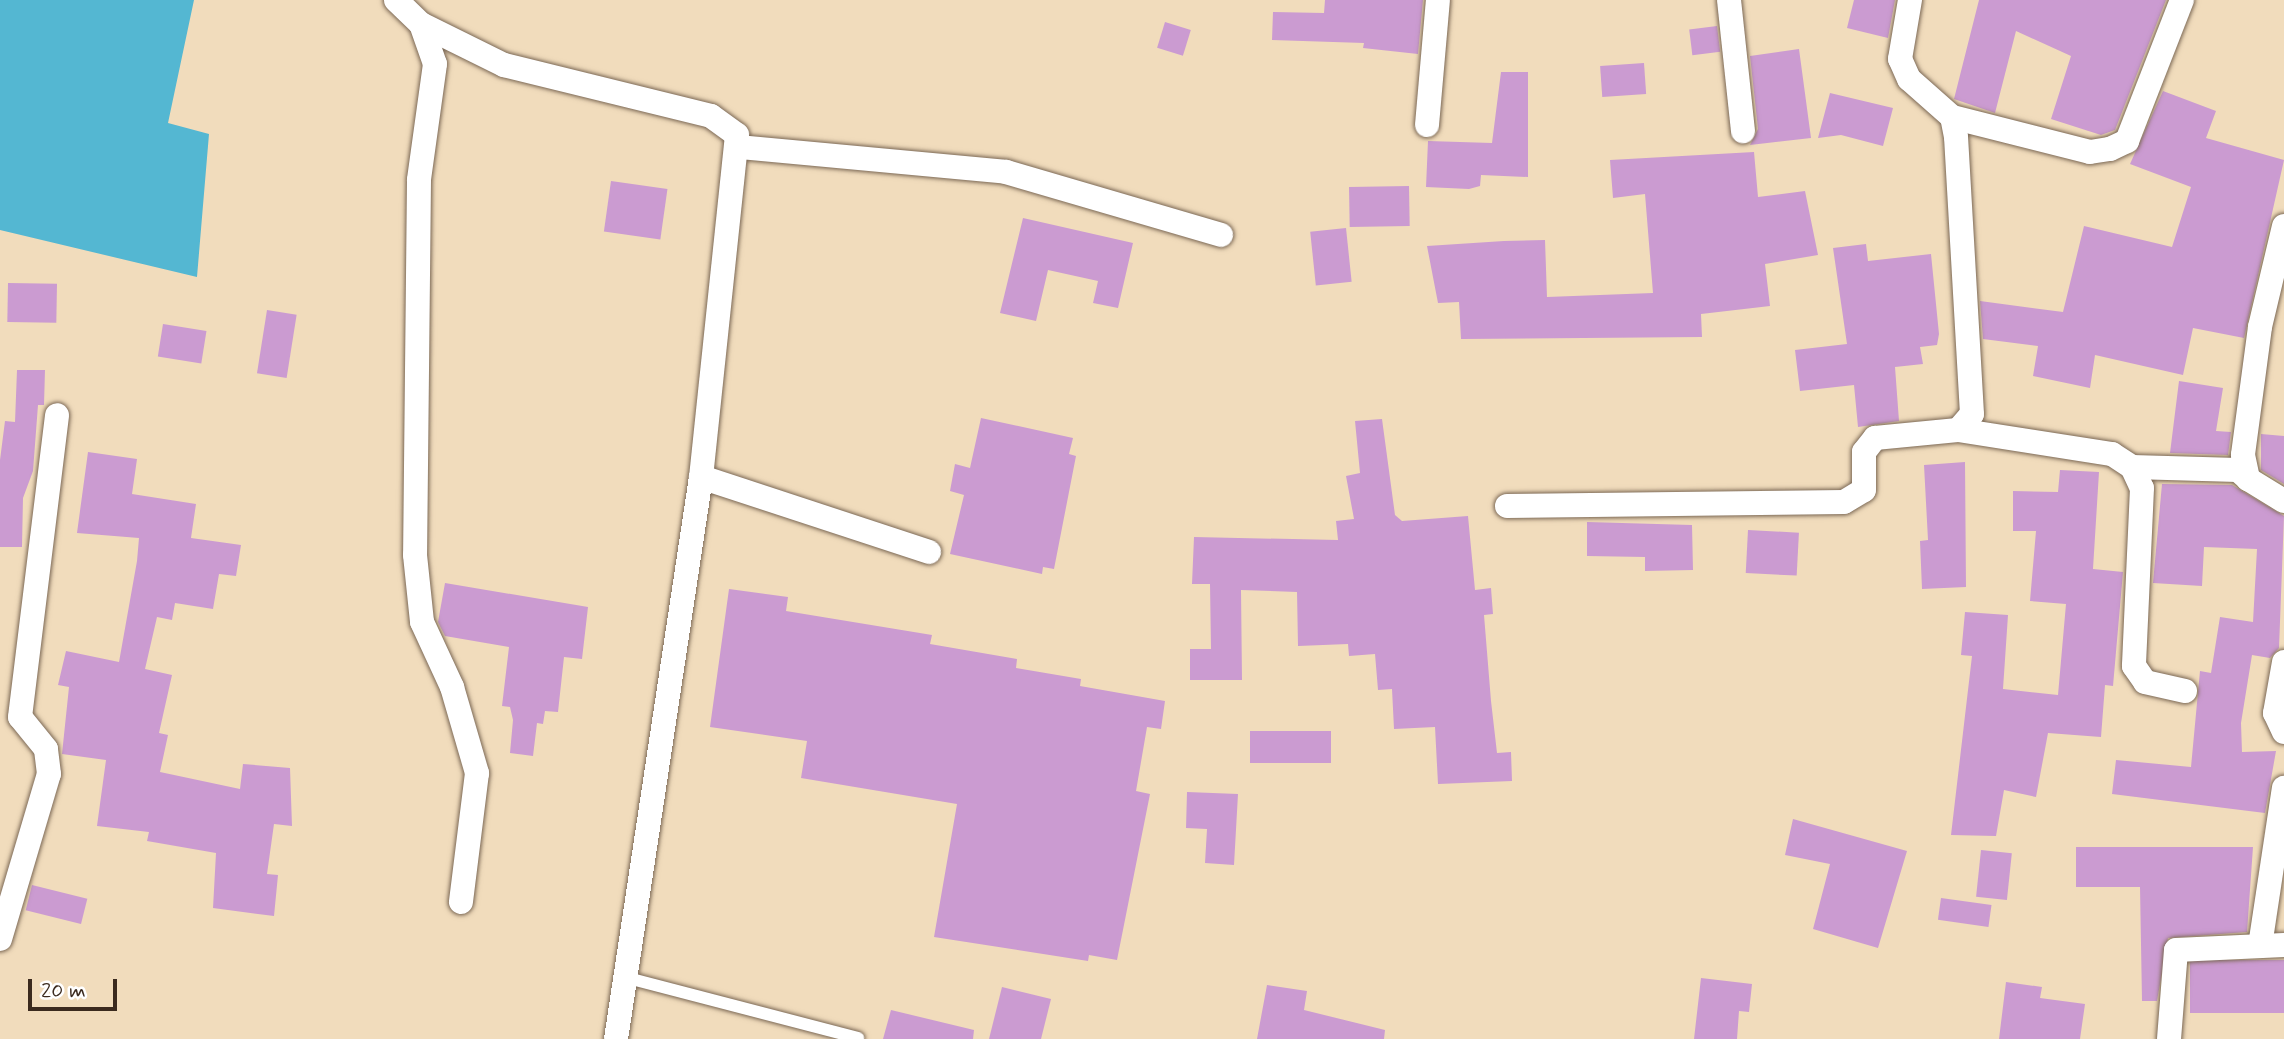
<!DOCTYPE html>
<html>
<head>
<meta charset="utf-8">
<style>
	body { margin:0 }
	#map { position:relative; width:2284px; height:1039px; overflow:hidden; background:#f1dcbc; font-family:Mynerve,sans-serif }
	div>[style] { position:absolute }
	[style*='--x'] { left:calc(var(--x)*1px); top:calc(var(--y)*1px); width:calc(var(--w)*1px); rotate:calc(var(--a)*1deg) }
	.water>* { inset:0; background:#54b7d2 }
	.building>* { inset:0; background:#cb9bd1; transform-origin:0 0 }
	.roads { filter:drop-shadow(0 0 2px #7b6855) drop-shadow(0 0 2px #7b6855) }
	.service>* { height:12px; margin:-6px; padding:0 6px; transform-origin:6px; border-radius:6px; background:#fff }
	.minor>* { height:24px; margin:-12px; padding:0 12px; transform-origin:12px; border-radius:12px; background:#fff }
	span { translate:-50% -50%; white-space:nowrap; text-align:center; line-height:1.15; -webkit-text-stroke:5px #fff; paint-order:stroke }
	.scale { position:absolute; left:28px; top:979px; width:89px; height:32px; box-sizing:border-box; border:4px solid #3b2a1e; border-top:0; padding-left:9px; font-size:21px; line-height:24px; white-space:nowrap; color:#3b2a1e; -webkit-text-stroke:5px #fff; paint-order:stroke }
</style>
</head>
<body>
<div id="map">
	<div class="water">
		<i style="clip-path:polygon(0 0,194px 0,168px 123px,209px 134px,197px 277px,0 230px)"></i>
	</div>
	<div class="building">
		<i style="clip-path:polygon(1325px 0,1423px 0,1418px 54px,1363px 48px,1364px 43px,1272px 40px,1273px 12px,1324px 13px)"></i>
		<i style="clip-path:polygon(1854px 0,1895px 0,1888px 38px,1847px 28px)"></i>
		<i style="clip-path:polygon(1979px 0,2166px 0,2115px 130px,2101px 135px,2051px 119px,2071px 56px,2016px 31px,1995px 113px,1954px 99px)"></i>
		<i style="left:1165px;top:22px;width:27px;height:27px;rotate:17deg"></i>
		<i style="left:1717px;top:26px;width:26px;height:28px;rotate:83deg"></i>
		<i style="clip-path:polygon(1799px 49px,1811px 138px,1750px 145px,1758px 129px,1750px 56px)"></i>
		<i style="left:1644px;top:63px;width:31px;height:44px;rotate:86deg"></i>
		<i style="clip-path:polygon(1501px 72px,1528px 72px,1528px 177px,1481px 175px,1480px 186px,1469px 189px,1426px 187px,1428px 141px,1492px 143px)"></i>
		<i style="clip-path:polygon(2163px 91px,2216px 111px,2206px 138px,2284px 160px,2244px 338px,2193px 328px,2183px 375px,2095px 355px,2090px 388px,2033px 376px,2038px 346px,1983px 339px,1980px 301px,2063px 312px,2084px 226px,2172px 247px,2191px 187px,2130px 164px)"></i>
		<i style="clip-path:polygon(1830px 93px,1893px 108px,1883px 146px,1841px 135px,1818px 138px)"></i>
		<i style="clip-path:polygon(1754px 152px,1758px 197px,1805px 191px,1818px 255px,1765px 264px,1770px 306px,1701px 314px,1702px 337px,1461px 339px,1459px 302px,1438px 303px,1427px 246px,1504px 241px,1545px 240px,1547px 297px,1653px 293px,1645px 194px,1613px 198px,1610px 160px)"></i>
		<i style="left:611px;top:181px;width:57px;height:51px;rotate:8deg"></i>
		<i style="left:1409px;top:186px;width:40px;height:60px;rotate:89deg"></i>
		<i style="clip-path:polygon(1023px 218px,1133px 243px,1118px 308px,1093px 303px,1098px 281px,1048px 270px,1036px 321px,1000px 313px)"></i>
		<i style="left:1346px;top:228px;width:54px;height:36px;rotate:84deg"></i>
		<i style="clip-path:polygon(1866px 244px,1868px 261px,1931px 254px,1939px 334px,1937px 345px,1920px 347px,1923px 364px,1895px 367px,1899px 421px,1858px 427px,1854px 385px,1800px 391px,1795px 350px,1847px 344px,1833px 248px)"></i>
		<i style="left:8px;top:283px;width:49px;height:39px;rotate:1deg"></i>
		<i style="left:267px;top:310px;width:30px;height:64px;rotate:9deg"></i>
		<i style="left:163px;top:324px;width:44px;height:33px;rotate:9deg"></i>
		<i style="clip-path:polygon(17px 370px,45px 370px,44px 405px,38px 405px,33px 471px,23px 498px,22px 547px,0 547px,0 460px,5px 421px,15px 422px)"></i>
		<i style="clip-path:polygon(2179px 381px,2223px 388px,2216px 431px,2231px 432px,2228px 455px,2170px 453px)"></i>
		<i style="clip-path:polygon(981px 418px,1073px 438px,1069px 454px,1076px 456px,1054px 569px,1043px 567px,1042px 574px,950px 554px,964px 495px,950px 491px,955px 464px,970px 468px)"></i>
		<i style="clip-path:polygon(1382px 419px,1395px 515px,1402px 521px,1468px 516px,1475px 590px,1491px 588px,1493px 614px,1484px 615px,1491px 701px,1497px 753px,1511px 752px,1512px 781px,1438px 784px,1435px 727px,1394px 729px,1392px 689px,1378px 690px,1375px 654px,1349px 656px,1348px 644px,1298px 646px,1297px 592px,1241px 590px,1242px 680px,1190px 680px,1190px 649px,1211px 649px,1210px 584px,1192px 584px,1194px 537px,1338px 540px,1336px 521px,1354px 519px,1346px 476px,1360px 473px,1355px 421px)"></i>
		<i style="clip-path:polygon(2261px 434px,2284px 436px,2284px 484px,2261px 470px)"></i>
		<i style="clip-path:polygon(88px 452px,137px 459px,132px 494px,196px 504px,191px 538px,241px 545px,236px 576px,219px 574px,213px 609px,175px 603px,172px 620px,157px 617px,145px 669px,172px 675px,159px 733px,168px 735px,160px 772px,240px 789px,243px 764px,290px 768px,292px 826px,274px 824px,267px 874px,278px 875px,274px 916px,213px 908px,216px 853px,147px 841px,149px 832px,97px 826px,106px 760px,62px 754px,69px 687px,58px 685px,66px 651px,119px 662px,137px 561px,139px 538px,77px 533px)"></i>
		<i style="clip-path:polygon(1965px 462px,1966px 587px,1922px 589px,1920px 541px,1928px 540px,1924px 465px)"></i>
		<i style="clip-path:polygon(2060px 470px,2099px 472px,2093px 569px,2123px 572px,2113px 686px,2105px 685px,2101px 737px,2048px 733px,2036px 797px,2004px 790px,1996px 836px,1951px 835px,1972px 656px,1961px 655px,1965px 612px,2008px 615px,2003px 689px,2058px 695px,2066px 604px,2030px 601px,2036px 531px,2013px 531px,2013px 491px,2058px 492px)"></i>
		<i style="clip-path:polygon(2162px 484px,2232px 485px,2284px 516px,2279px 648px,2270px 658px,2252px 655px,2241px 723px,2242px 752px,2276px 751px,2265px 813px,2112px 794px,2116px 760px,2191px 767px,2200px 671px,2211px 673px,2220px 617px,2253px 622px,2257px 549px,2204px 547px,2202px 586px,2153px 583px)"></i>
		<i style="clip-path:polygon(1587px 522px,1692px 525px,1693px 570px,1645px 571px,1645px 557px,1587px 556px)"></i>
		<i style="left:1748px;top:530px;width:51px;height:43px;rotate:3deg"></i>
		<i style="clip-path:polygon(445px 583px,588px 607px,582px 659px,564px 657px,558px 712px,545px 711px,543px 724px,537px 723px,533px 756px,510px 753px,513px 720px,510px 707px,502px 706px,509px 647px,445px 636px,438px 622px)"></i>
		<i style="clip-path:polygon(729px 589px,788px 597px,786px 611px,932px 635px,930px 644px,1017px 659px,1016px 668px,1081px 679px,1080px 686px,1165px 701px,1161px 729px,1147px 727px,1136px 791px,1150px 794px,1117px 960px,1089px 955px,1088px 961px,934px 937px,957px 804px,801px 778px,807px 741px,710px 727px)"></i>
		<i style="left:1331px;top:731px;width:32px;height:81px;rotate:90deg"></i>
		<i style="clip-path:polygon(1187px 792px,1238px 794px,1234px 865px,1205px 863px,1207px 829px,1186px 828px)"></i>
		<i style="clip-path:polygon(1793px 819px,1907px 851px,1878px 948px,1813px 929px,1830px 864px,1785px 855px)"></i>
		<i style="clip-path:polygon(2076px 847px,2253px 847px,2247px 932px,2168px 938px,2157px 1001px,2142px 1001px,2140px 887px,2076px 887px)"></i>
		<i style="left:1981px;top:850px;width:31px;height:47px;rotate:6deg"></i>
		<i style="left:32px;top:885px;width:57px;height:26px;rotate:14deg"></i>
		<i style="left:1941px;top:898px;width:51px;height:22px;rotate:8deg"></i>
		<i style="left:2284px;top:960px;width:53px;height:94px;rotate:90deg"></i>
		<i style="clip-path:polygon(1701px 978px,1752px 984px,1749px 1012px,1739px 1011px,1737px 1039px,1694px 1039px)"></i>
		<i style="clip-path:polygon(2006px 982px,2042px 987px,2040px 998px,2085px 1004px,2080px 1039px,1999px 1039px)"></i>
		<i style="clip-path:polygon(1267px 985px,1307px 991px,1304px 1010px,1385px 1030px,1384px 1039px,1257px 1039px)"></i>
		<i style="clip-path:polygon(1002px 987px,1051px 999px,1041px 1039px,989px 1039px)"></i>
		<i style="clip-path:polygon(891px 1010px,974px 1030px,973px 1039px,883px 1039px)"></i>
	</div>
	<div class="roads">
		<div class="service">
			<i style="--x:624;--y:977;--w:242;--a:14.6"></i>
		</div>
		<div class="minor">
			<i style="--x:396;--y:0;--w:35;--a:44"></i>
			<i style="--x:421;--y:24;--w:42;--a:70.7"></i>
			<i style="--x:435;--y:64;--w:117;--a:97.9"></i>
			<i style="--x:419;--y:180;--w:375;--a:90.6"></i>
			<i style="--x:415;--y:555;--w:67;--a:84"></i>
			<i style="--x:422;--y:622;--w:72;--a:65.2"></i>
			<i style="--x:452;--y:687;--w:90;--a:73.8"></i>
			<i style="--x:477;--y:773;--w:130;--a:97.1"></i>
			<i style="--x:1729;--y:0;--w:132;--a:83.9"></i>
			<i style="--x:421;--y:24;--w:93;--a:26.3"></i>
			<i style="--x:504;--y:65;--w:213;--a:13.8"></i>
			<i style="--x:711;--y:116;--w:32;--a:36"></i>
			<i style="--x:737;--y:135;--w:344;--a:96"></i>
			<i style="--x:701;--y:477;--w:568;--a:98.6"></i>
			<i style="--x:1952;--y:117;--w:142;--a:14.2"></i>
			<i style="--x:2090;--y:152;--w:20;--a:-9"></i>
			<i style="--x:2110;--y:149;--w:19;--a:-25"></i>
			<i style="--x:2127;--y:141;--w:151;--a:-68.7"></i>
			<i style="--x:1427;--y:125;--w:125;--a:-85"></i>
			<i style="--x:739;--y:147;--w:268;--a:5.3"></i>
			<i style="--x:1006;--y:172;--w:224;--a:16.3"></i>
			<i style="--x:2284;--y:226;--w:104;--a:103.4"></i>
			<i style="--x:2260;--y:327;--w:129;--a:97.6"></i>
			<i style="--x:2243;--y:455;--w:25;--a:78"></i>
			<i style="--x:2248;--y:479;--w:42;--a:31.4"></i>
			<i style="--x:1958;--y:430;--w:156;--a:8.9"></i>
			<i style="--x:2112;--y:454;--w:24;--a:33"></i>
			<i style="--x:2132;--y:467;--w:23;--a:65"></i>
			<i style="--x:2142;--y:488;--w:178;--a:92.6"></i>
			<i style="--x:2134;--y:666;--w:19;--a:55"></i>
			<i style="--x:2145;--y:682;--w:41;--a:12.7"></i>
			<i style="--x:2132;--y:467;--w:106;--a:1.6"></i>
			<i style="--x:2238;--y:470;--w:13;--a:42"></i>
			<i style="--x:701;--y:477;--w:240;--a:18.2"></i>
			<i style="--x:1507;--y:506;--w:337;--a:-0.7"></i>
			<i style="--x:1844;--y:502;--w:23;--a:-31"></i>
			<i style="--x:1864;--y:490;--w:38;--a:-90"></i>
			<i style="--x:1864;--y:452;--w:18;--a:-52"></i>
			<i style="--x:1875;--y:438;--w:83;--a:-5.5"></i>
			<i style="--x:1958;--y:430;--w:21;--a:-49"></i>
			<i style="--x:1972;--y:414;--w:277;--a:-93.3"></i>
			<i style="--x:1956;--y:137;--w:20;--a:-101"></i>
			<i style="--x:1952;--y:117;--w:57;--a:-138.5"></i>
			<i style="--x:1909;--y:79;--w:22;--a:-114"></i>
			<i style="--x:1900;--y:59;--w:60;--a:-80.4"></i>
			<i style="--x:2284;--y:662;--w:52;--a:100"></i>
			<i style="--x:2275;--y:713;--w:21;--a:65"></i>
			<i style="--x:0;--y:939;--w:172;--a:-73.5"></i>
			<i style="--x:49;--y:774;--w:25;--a:-97"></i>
			<i style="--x:46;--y:749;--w:41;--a:-129.1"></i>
			<i style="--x:20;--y:717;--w:304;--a:-83"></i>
			<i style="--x:2260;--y:946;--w:160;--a:-81.4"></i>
			<i style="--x:2169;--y:1039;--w:89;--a:-85.5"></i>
			<i style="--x:2176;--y:950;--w:108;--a:-2.7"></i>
		</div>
	</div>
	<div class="scale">20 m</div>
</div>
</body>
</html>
